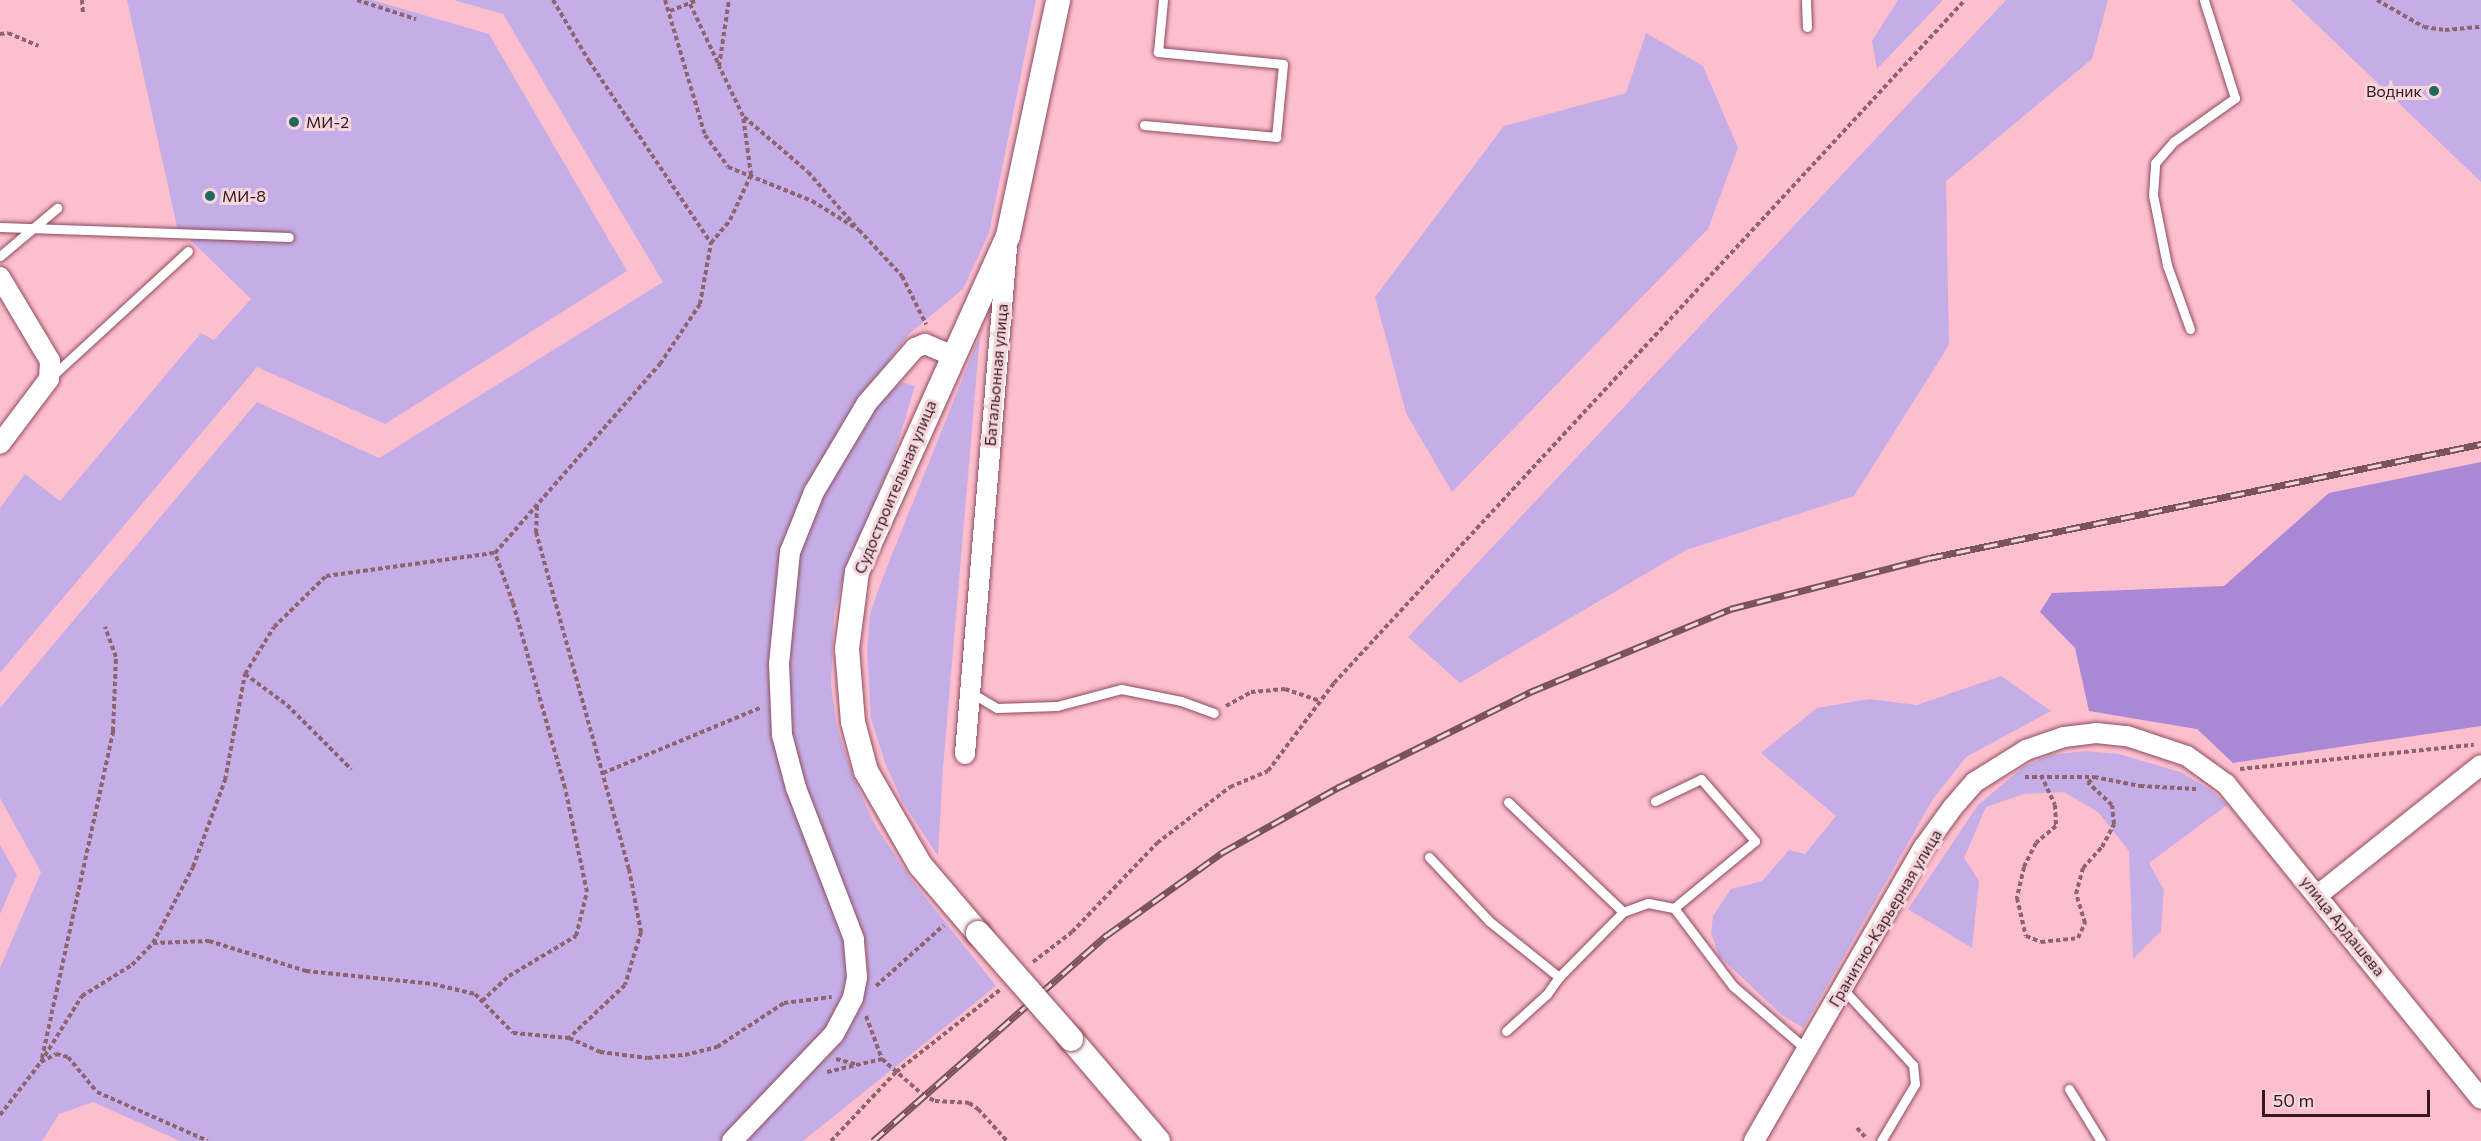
<!DOCTYPE html>
<html>
<head>
<meta charset="utf-8">
<style>
	body { margin:0 }
	#map { position:relative; width:2481px; height:1141px; overflow:hidden; background:#fdbfce; font-family:Commissioner,sans-serif }
	div>[style] { position:absolute }
	[style*='--x'] { left:calc(var(--x)*1px); top:calc(var(--y)*1px); width:calc(var(--w)*1px); rotate:calc(var(--a)*1deg) }
	.green>* { inset:0; background:#c5aee7 }
	.forest>* { inset:0; background:#a988d6 }
	.path>* { height:4px; margin-top:-2px; transform-origin:0; background:repeating-linear-gradient(90deg,#8e636e 0 4.5px,transparent 0 7.5px) }
	.roads { filter:drop-shadow(0 0 2px #8e4c5f) drop-shadow(0 0 2px #8e4c5f) }
	.service>* { height:9px; margin:-4.5px; padding:0 4.5px; transform-origin:4.5px; border-radius:4.5px; background:#fff }
	.minor>* { height:20px; margin:-10px; padding:0 10px; transform-origin:10px; border-radius:10px; background:#fff }
	.tertiary>* { height:24px; margin:-12px; padding:0 12px; transform-origin:12px; border-radius:12px; background:#fff }
	.rail>* { height:7px; margin-top:-3.5px; transform-origin:0; background:repeating-linear-gradient(90deg,#f6d6dd 0 14px,#7a535c 0 28px); box-sizing:border-box; border-block:2px solid #7a535c }
	.bridges { filter:drop-shadow(0 0 2px #8e4c5f) drop-shadow(0 0 2px #8e4c5f) }
	.tertiary-bridge>* { height:24px; margin:-12px; padding:0 12px; transform-origin:12px; border-radius:12px; background:#fff }
	.dots>* { width:16px; height:16px; translate:-50% -50%; box-sizing:border-box; border:3px solid #f6d6dd; border-radius:50% }
	span { translate:-50% -50%; white-space:nowrap; text-align:center; line-height:1.15; -webkit-text-stroke:6px #f6d6dd; paint-order:stroke }
	.poi-label { font-size:16px; color:#33181f }
	.right { translate:-100% -50%; text-align:right }
	.left { translate:0 -50%; text-align:left }
	.street-label { font-size:16px; color:#33181f }
	.scale { position:absolute; left:2262px; top:1090px; width:168px; height:27px; box-sizing:border-box; border:3px solid #33181f; border-top:0; padding-left:8px; font-size:18px; line-height:21px; white-space:nowrap; color:#33181f; -webkit-text-stroke:4px #f6d6dd; paint-order:stroke }
</style>
</head>
<body>
<div id="map">
	<div class="green">
		<i style="clip-path:polygon(127px 0,372px 0,489px 34px,627px 271px,385px 424px,257px 367px,0 673px,0 508px,25px 474px,60px 501px,201px 333px,214px 340px,251px 299px,177px 227px)"></i>
		<i style="clip-path:polygon(454px 0,1036px 0,989px 233px,963px 289px,909px 334px,856px 404px,811px 480px,779px 559px,770px 699px,775px 731px,841px 916px,850px 968px,847px 991px,830px 1029px,721px 1141px,180px 1141px,93px 1102px,59px 1114px,42px 1141px,0 1141px,0 968px,41px 872px,0 798px,0 708px,257px 402px,379px 458px,663px 282px,503px 14px)"></i>
		<i style="clip-path:polygon(1898px 0,1943px 0,1877px 69px,1872px 41px)"></i>
		<i style="clip-path:polygon(2006px 0,2108px 0,2092px 59px,1946px 181px,1949px 345px,1854px 496px,1686px 550px,1460px 683px,1408px 637px)"></i>
		<i style="clip-path:polygon(2291px 0,2481px 0,2481px 182px)"></i>
		<i style="clip-path:polygon(1646px 33px,1703px 66px,1738px 148px,1708px 229px,1452px 492px,1406px 413px,1375px 297px,1504px 126px,1626px 93px)"></i>
		<i style="clip-path:polygon(980px 335px,943px 768px,938px 856px,903px 803px,885px 763px,871px 718px,867px 650px,870px 614px,881px 582px)"></i>
		<i style="clip-path:polygon(902px 382px,915px 386px,893px 458px,844px 574px,834px 615px,831px 685px,837px 727px,854px 779px,875px 825px,910px 878px,996px 986px,803px 1141px,740px 1141px,851px 1026px,863px 999px,868px 971px,865px 942px,805px 793px,793px 750px,787px 710px,787px 661px,800px 548px,810px 517px,877px 404px)"></i>
		<i style="clip-path:polygon(2001px 676px,2051px 711px,1966px 757px,1933px 799px,1803px 1028px,1782px 1015px,1719px 956px,1711px 933px,1713px 916px,1731px 889px,1762px 881px,1789px 850px,1805px 854px,1836px 816px,1761px 753px,1817px 708px,1869px 699px,1917px 705px)"></i>
		<i style="clip-path:polygon(2085px 751px,2119px 754px,2180px 772px,2211px 790px,2227px 805px,2149px 863px,2164px 890px,2161px 931px,2133px 959px,2129px 851px,2098px 812px,2064px 792px,2024px 794px,1986px 807px,1964px 858px,1979px 881px,1972px 948px,1908px 909px,1978px 805px,2023px 767px,2050px 755px)"></i>
		<i style="clip-path:polygon(0 845px,17px 875px,0 914px)"></i>
	</div>
	<div class="forest">
		<i style="clip-path:polygon(2481px 462px,2481px 726px,2233px 763px,2197px 729px,2089px 711px,2075px 648px,2040px 612px,2052px 593px,2224px 586px,2329px 493px)"></i>
	</div>
	<div class="path">
		<i style="--x:82;--y:0;--w:13;--a:86"></i>
		<i style="--x:357;--y:0;--w:62;--a:17.9"></i>
		<i style="--x:553;--y:0;--w:71;--a:59.5"></i>
		<i style="--x:589;--y:61;--w:219;--a:56.2"></i>
		<i style="--x:665;--y:0;--w:141;--a:73.5"></i>
		<i style="--x:705;--y:135;--w:39;--a:54"></i>
		<i style="--x:728;--y:167;--w:91;--a:22"></i>
		<i style="--x:812;--y:201;--w:55;--a:31.7"></i>
		<i style="--x:859;--y:230;--w:63;--a:46.9"></i>
		<i style="--x:902;--y:276;--w:54;--a:63.4"></i>
		<i style="--x:2377;--y:0;--w:54;--a:29.9"></i>
		<i style="--x:2424;--y:27;--w:21;--a:8"></i>
		<i style="--x:2445;--y:30;--w:36;--a:-5"></i>
		<i style="--x:690;--y:4;--w:68;--a:64.6"></i>
		<i style="--x:670;--y:11;--w:29;--a:-22"></i>
		<i style="--x:0;--y:34;--w:8;--a:-7"></i>
		<i style="--x:8;--y:33;--w:33;--a:23"></i>
		<i style="--x:744;--y:117;--w:84;--a:40.7"></i>
		<i style="--x:808;--y:172;--w:73;--a:48.9"></i>
		<i style="--x:537;--y:506;--w:26;--a:92"></i>
		<i style="--x:536;--y:532;--w:350;--a:74.6"></i>
		<i style="--x:629;--y:869;--w:64;--a:79.2"></i>
		<i style="--x:641;--y:932;--w:55;--a:106.8"></i>
		<i style="--x:625;--y:985;--w:77;--a:136.6"></i>
		<i style="--x:245;--y:674;--w:52;--a:36.4"></i>
		<i style="--x:287;--y:705;--w:91;--a:45"></i>
		<i style="--x:1226;--y:706;--w:29;--a:-29"></i>
		<i style="--x:1251;--y:692;--w:34;--a:-5"></i>
		<i style="--x:1285;--y:689;--w:36;--a:19"></i>
		<i style="--x:2240;--y:769;--w:235;--a:-5.9"></i>
		<i style="--x:603;--y:773;--w:172;--a:-22.5"></i>
		<i style="--x:2041;--y:775;--w:33;--a:65"></i>
		<i style="--x:2055;--y:805;--w:21;--a:87"></i>
		<i style="--x:2056;--y:826;--w:26;--a:140"></i>
		<i style="--x:2036;--y:843;--w:27;--a:117"></i>
		<i style="--x:2024;--y:867;--w:32;--a:103"></i>
		<i style="--x:2017;--y:898;--w:39;--a:77"></i>
		<i style="--x:2026;--y:936;--w:16;--a:22"></i>
		<i style="--x:2041;--y:942;--w:37;--a:-6"></i>
		<i style="--x:2078;--y:938;--w:17;--a:-65"></i>
		<i style="--x:2085;--y:923;--w:30;--a:-107"></i>
		<i style="--x:2076;--y:894;--w:27;--a:-75"></i>
		<i style="--x:2083;--y:868;--w:28;--a:-48"></i>
		<i style="--x:2102;--y:847;--w:26;--a:-62"></i>
		<i style="--x:2114;--y:824;--w:19;--a:-96"></i>
		<i style="--x:2112;--y:805;--w:33;--a:-137"></i>
		<i style="--x:2088;--y:783;--w:8;--a:-45"></i>
		<i style="--x:2025;--y:777;--w:69;--a:0"></i>
		<i style="--x:2094;--y:777;--w:47;--a:11.1"></i>
		<i style="--x:2140;--y:786;--w:56;--a:3.1"></i>
		<i style="--x:153;--y:943;--w:86;--a:-62.2"></i>
		<i style="--x:193;--y:867;--w:93;--a:-69.8"></i>
		<i style="--x:225;--y:780;--w:108;--a:-79.3"></i>
		<i style="--x:245;--y:674;--w:55;--a:-58.3"></i>
		<i style="--x:274;--y:627;--w:73;--a:-44.4"></i>
		<i style="--x:326;--y:576;--w:171;--a:-7.8"></i>
		<i style="--x:495;--y:553;--w:251;--a:-48.9"></i>
		<i style="--x:660;--y:364;--w:72;--a:-56.3"></i>
		<i style="--x:700;--y:304;--w:62;--a:-79.8"></i>
		<i style="--x:711;--y:243;--w:30;--a:-50"></i>
		<i style="--x:730;--y:220;--w:50;--a:-65"></i>
		<i style="--x:751;--y:175;--w:60;--a:-97.7"></i>
		<i style="--x:743;--y:116;--w:55;--a:-115.6"></i>
		<i style="--x:719;--y:66;--w:67;--a:-81.4"></i>
		<i style="--x:1033;--y:962;--w:49;--a:-37.6"></i>
		<i style="--x:1072;--y:932;--w:123;--a:-46.3"></i>
		<i style="--x:1157;--y:843;--w:92;--a:-37.5"></i>
		<i style="--x:1230;--y:787;--w:41;--a:-22.8"></i>
		<i style="--x:1268;--y:771;--w:110;--a:-53.1"></i>
		<i style="--x:1334;--y:683;--w:930;--a:-47.27"></i>
		<i style="--x:876;--y:986;--w:91;--a:-41.9"></i>
		<i style="--x:482;--y:1001;--w:37;--a:-43"></i>
		<i style="--x:509;--y:976;--w:78;--a:-30.8"></i>
		<i style="--x:576;--y:936;--w:45;--a:-76"></i>
		<i style="--x:587;--y:892;--w:106;--a:-101.9"></i>
		<i style="--x:565;--y:788;--w:192;--a:-105.7"></i>
		<i style="--x:513;--y:603;--w:53;--a:-109.8"></i>
		<i style="--x:866;--y:1016;--w:46;--a:69.6"></i>
		<i style="--x:42;--y:1058;--w:335;--a:-77.7"></i>
		<i style="--x:113;--y:731;--w:74;--a:-87.7"></i>
		<i style="--x:116;--y:657;--w:32;--a:-110"></i>
		<i style="--x:836;--y:1059;--w:20;--a:15"></i>
		<i style="--x:41;--y:1062;--w:78;--a:-58.2"></i>
		<i style="--x:82;--y:996;--w:59;--a:-31.8"></i>
		<i style="--x:132;--y:965;--w:30;--a:-46"></i>
		<i style="--x:153;--y:943;--w:56;--a:-2"></i>
		<i style="--x:209;--y:941;--w:102;--a:17.2"></i>
		<i style="--x:306;--y:971;--w:128;--a:5.8"></i>
		<i style="--x:433;--y:984;--w:43;--a:13.4"></i>
		<i style="--x:475;--y:994;--w:54;--a:45.7"></i>
		<i style="--x:513;--y:1033;--w:56;--a:5.1"></i>
		<i style="--x:569;--y:1038;--w:34;--a:24"></i>
		<i style="--x:600;--y:1052;--w:48;--a:7.1"></i>
		<i style="--x:648;--y:1058;--w:37;--a:-5"></i>
		<i style="--x:685;--y:1055;--w:33;--a:-14"></i>
		<i style="--x:717;--y:1047;--w:80;--a:-33.3"></i>
		<i style="--x:784;--y:1003;--w:48;--a:-7.1"></i>
		<i style="--x:827;--y:1072;--w:57;--a:-13.3"></i>
		<i style="--x:882;--y:1059;--w:55;--a:41.3"></i>
		<i style="--x:923;--y:1095;--w:13;--a:27"></i>
		<i style="--x:935;--y:1101;--w:34;--a:3"></i>
		<i style="--x:969;--y:1103;--w:11;--a:34"></i>
		<i style="--x:978;--y:1109;--w:43;--a:47.8"></i>
		<i style="--x:0;--y:1115;--w:67;--a:-52.3"></i>
		<i style="--x:41;--y:1062;--w:17;--a:-28"></i>
		<i style="--x:56;--y:1054;--w:12;--a:14"></i>
		<i style="--x:68;--y:1057;--w:45;--a:50.4"></i>
		<i style="--x:97;--y:1092;--w:121;--a:23.8"></i>
		<i style="--x:1857;--y:1128;--w:15;--a:48"></i>
		<i style="--x:831;--y:1141;--w:95;--a:-46.7"></i>
		<i style="--x:896;--y:1072;--w:132;--a:-38.3"></i>
	</div>
	<div class="roads">
		<div class="service">
			<i style="--x:1806;--y:0;--w:27;--a:88"></i>
			<i style="--x:1144;--y:125;--w:133;--a:5.2"></i>
			<i style="--x:1276;--y:137;--w:73;--a:-84.5"></i>
			<i style="--x:1283;--y:64;--w:126;--a:-174.5"></i>
			<i style="--x:1158;--y:52;--w:52;--a:-84.5"></i>
			<i style="--x:0;--y:227;--w:289;--a:2"></i>
			<i style="--x:0;--y:256;--w:75;--a:-40.1"></i>
			<i style="--x:2190;--y:329;--w:68;--a:-109.8"></i>
			<i style="--x:2167;--y:265;--w:71;--a:-101.3"></i>
			<i style="--x:2153;--y:195;--w:32;--a:-86"></i>
			<i style="--x:2155;--y:163;--w:28;--a:-49"></i>
			<i style="--x:2173;--y:142;--w:76;--a:-35.4"></i>
			<i style="--x:2235;--y:98;--w:103;--a:-107.6"></i>
			<i style="--x:51;--y:377;--w:186;--a:-42.6"></i>
			<i style="--x:970;--y:692;--w:31;--a:31"></i>
			<i style="--x:997;--y:708;--w:60;--a:-1.9"></i>
			<i style="--x:1057;--y:706;--w:66;--a:-14.9"></i>
			<i style="--x:1121;--y:689;--w:61;--a:11.3"></i>
			<i style="--x:1181;--y:701;--w:35;--a:20"></i>
			<i style="--x:1655;--y:801;--w:51;--a:-25.6"></i>
			<i style="--x:1701;--y:779;--w:82;--a:48.9"></i>
			<i style="--x:1755;--y:841;--w:105;--a:140.4"></i>
			<i style="--x:1674;--y:908;--w:98;--a:52.9"></i>
			<i style="--x:1733;--y:986;--w:98;--a:40.9"></i>
			<i style="--x:1508;--y:802;--w:159;--a:43.7"></i>
			<i style="--x:1429;--y:857;--w:88;--a:46.8"></i>
			<i style="--x:1489;--y:921;--w:90;--a:38.7"></i>
			<i style="--x:1843;--y:989;--w:103;--a:47.4"></i>
			<i style="--x:1913;--y:1065;--w:19;--a:84"></i>
			<i style="--x:1915;--y:1084;--w:66;--a:120.8"></i>
			<i style="--x:1506;--y:1031;--w:55;--a:-42.1"></i>
			<i style="--x:1547;--y:994;--w:21;--a:-55"></i>
			<i style="--x:1559;--y:977;--w:91;--a:-45.4"></i>
			<i style="--x:1623;--y:912;--w:27;--a:-20"></i>
			<i style="--x:1648;--y:903;--w:26;--a:11"></i>
			<i style="--x:2069;--y:1089;--w:61;--a:58.4"></i>
		</div>
		<div class="minor">
			<i style="--x:0;--y:277;--w:98;--a:59.2"></i>
			<i style="--x:50;--y:361;--w:18;--a:93"></i>
			<i style="--x:49;--y:379;--w:81;--a:127"></i>
			<i style="--x:965;--y:754;--w:508;--a:-85.26"></i>
			<i style="--x:2318;--y:895;--w:208;--a:-38.6"></i>
			<i style="--x:732;--y:1141;--w:148;--a:-46.4"></i>
			<i style="--x:834;--y:1034;--w:41;--a:-62.2"></i>
			<i style="--x:853;--y:998;--w:21;--a:-79"></i>
			<i style="--x:857;--y:977;--w:38;--a:-95"></i>
			<i style="--x:854;--y:939;--w:162;--a:-111"></i>
			<i style="--x:796;--y:788;--w:55;--a:-104.8"></i>
			<i style="--x:782;--y:735;--w:71;--a:-92.4"></i>
			<i style="--x:779;--y:664;--w:113;--a:-84.4"></i>
			<i style="--x:790;--y:552;--w:65;--a:-68.2"></i>
			<i style="--x:814;--y:492;--w:104;--a:-59.2"></i>
			<i style="--x:867;--y:403;--w:73;--a:-48.9"></i>
			<i style="--x:915;--y:348;--w:11;--a:-22"></i>
			<i style="--x:925;--y:344;--w:28;--a:23"></i>
			<i style="--x:1754;--y:1141;--w:340;--a:-60"></i>
			<i style="--x:1924;--y:847;--w:49;--a:-54.1"></i>
			<i style="--x:1953;--y:807;--w:33;--a:-49"></i>
			<i style="--x:1975;--y:782;--w:60;--a:-32.1"></i>
			<i style="--x:2026;--y:750;--w:40;--a:-18.9"></i>
			<i style="--x:2064;--y:737;--w:32;--a:-7"></i>
			<i style="--x:2096;--y:733;--w:31;--a:6"></i>
			<i style="--x:2127;--y:736;--w:63;--a:18.4"></i>
			<i style="--x:2187;--y:756;--w:48;--a:35.7"></i>
			<i style="--x:2226;--y:784;--w:405;--a:51"></i>
		</div>
		<div class="tertiary">
			<i style="--x:978;--y:933;--w:89;--a:-130.5"></i>
			<i style="--x:920;--y:865;--w:108;--a:-119.9"></i>
			<i style="--x:866;--y:771;--w:51;--a:-104.9"></i>
			<i style="--x:853;--y:722;--w:73;--a:-94.7"></i>
			<i style="--x:847;--y:649;--w:78;--a:-82.6"></i>
			<i style="--x:857;--y:572;--w:368;--a:-65.8"></i>
			<i style="--x:1008;--y:236;--w:241;--a:-78"></i>
			<i style="--x:1071;--y:1039;--w:134;--a:49.5"></i>
		</div>
	</div>
	<div class="rail">
		<i style="--x:873;--y:1141;--w:312;--a:-41.4"></i>
		<i style="--x:1107;--y:935;--w:143;--a:-35.6"></i>
		<i style="--x:1223;--y:852;--w:131;--a:-29.3"></i>
		<i style="--x:1337;--y:788;--w:216;--a:-26.4"></i>
		<i style="--x:1530;--y:692;--w:217;--a:-22.5"></i>
		<i style="--x:1730;--y:609;--w:205;--a:-14.4"></i>
		<i style="--x:1929;--y:558;--w:564;--a:-11.67"></i>
	</div>
	<div class="bridges">
		<div class="tertiary-bridge">
			<i style="--x:978;--y:933;--w:141;--a:48.7"></i>
		</div>
	</div>
	<div class="dots">
		<i style="left:2434px;top:91px;background:#1f685e"></i>
		<i style="left:294px;top:122px;background:#1f685e"></i>
		<i style="left:210px;top:196px;background:#1f685e"></i>
	</div>
	<div class="poi-label">
		<span class="right" style="left:2422px;top:91px">Водник</span>
		<span class="left" style="left:306px;top:122px">МИ-2</span>
		<span class="left" style="left:222px;top:196px">МИ-8</span>
	</div>
	<div class="street-label">
		<span style="left:996px;top:375px;rotate:-85deg">Батальонная улица</span>
		<span style="left:895px;top:487px;rotate:-67deg">Судостроительная улица</span>
		<span style="left:1885px;top:918px;rotate:-59deg">Гранитно-Карьерная улица</span>
		<span style="left:2343px;top:926px;rotate:51deg">улица Ардашева</span>
	</div>
	<div class="scale">50 m</div>
</div>
</body>
</html>
